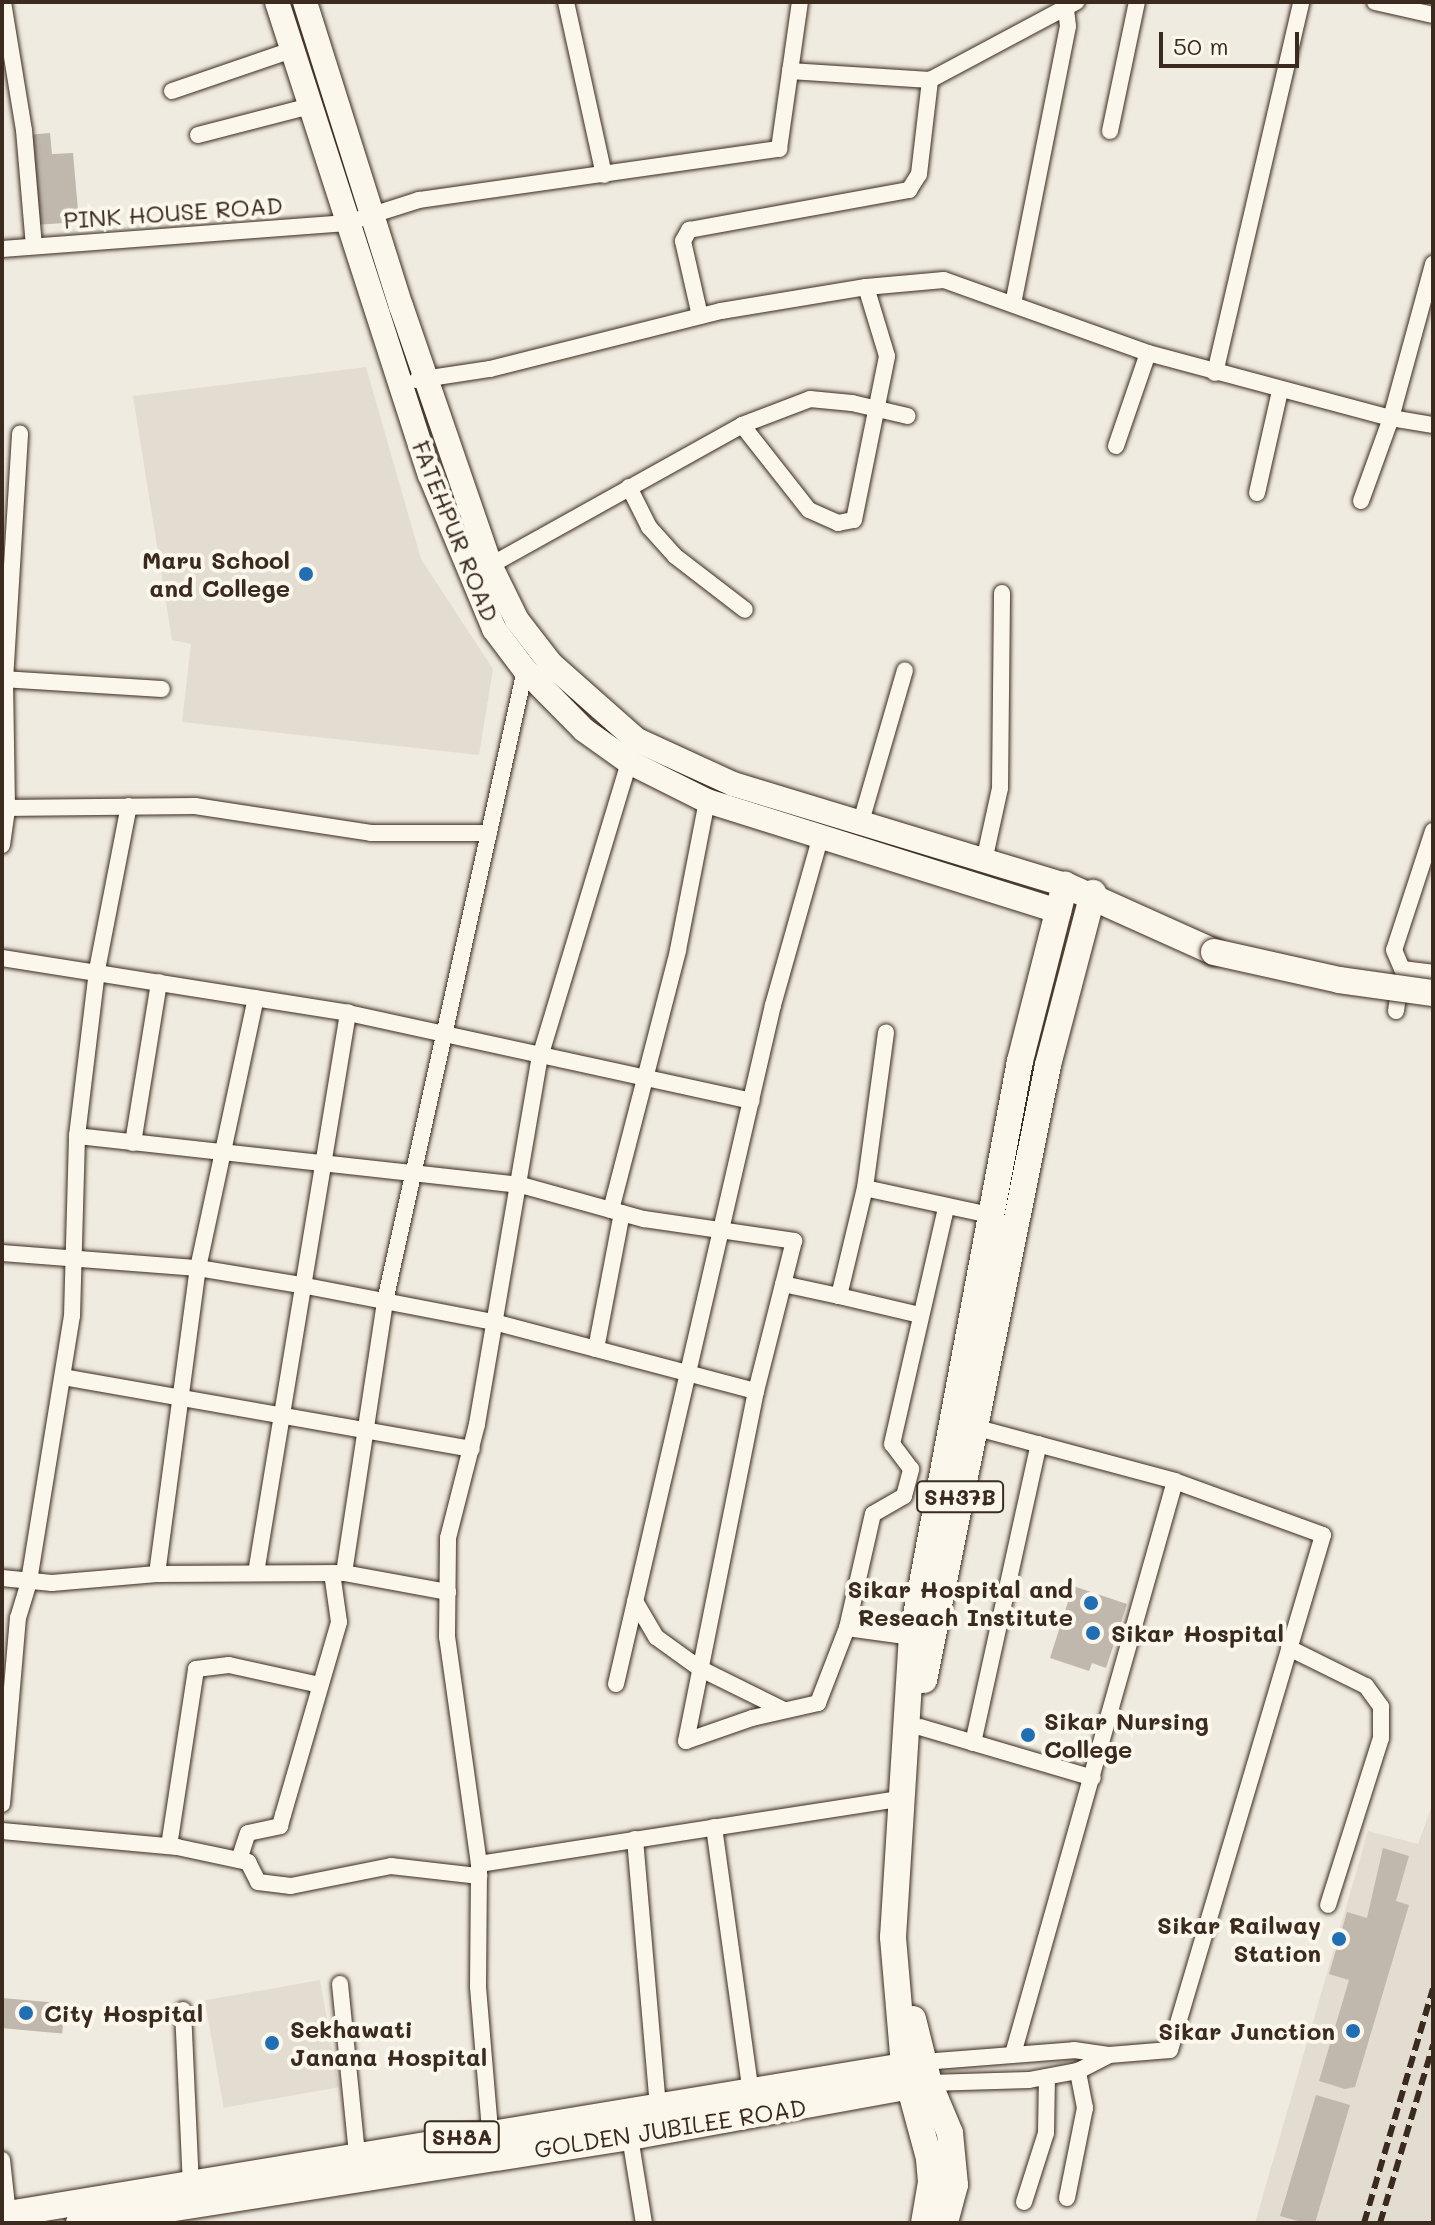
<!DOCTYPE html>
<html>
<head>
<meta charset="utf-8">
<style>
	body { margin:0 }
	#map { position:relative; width:1435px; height:2225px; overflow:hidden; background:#f0ebe0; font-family:Mali,sans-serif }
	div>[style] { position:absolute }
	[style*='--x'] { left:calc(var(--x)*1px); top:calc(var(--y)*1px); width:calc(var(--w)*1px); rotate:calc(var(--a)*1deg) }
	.built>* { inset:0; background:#e2dcd1; transform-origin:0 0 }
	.building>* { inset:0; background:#c0b8ad; transform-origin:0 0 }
	.roads { filter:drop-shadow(0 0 2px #3b2a1e) drop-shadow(0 0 2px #3b2a1e) }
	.street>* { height:16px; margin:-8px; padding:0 8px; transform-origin:8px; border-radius:8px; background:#fbf7ec }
	.secondary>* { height:24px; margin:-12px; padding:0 12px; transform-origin:12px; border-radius:12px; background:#fbf7ec }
	.primary>* { height:26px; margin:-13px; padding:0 13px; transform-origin:13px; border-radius:13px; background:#fbf7ec }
	.rail>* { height:6px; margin-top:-3px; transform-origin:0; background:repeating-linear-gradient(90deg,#3b2a1e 0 12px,transparent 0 18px) }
	.bridges { filter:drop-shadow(0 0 2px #3b2a1e) drop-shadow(0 0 2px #3b2a1e) }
	.primary-bridge>* { height:26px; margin:-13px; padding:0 13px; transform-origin:13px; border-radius:13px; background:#fbf7ec }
	.dots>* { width:22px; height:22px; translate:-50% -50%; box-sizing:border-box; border:4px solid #fbf7ec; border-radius:50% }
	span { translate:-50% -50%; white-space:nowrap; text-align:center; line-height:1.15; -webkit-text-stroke:8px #fbf7ec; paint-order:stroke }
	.shield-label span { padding:2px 6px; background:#fbf7ec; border:2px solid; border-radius:6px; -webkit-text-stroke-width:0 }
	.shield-label { font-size:22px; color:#3b2a1e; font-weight:700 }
	.street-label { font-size:24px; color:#3b2a1e }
	.poi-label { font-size:24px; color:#3b2a1e; font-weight:700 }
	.right { translate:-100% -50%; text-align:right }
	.left { translate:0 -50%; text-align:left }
	.frame { position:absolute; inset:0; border:4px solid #3b2a1e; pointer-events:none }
	.scale { position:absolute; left:1159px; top:32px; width:140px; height:36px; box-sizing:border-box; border:4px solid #3b2a1e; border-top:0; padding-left:10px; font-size:24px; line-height:28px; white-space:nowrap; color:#3b2a1e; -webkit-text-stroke:6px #fbf7ec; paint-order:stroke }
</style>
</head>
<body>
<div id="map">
	<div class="built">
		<i style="clip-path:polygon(366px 367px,421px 559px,493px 669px,479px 755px,182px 722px,191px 644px,172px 640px,133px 396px)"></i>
		<i style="clip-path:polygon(1433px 1803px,1433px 2223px,1255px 2223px,1368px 1831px,1418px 1844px)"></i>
		<i style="left:320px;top:1980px;width:109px;height:117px;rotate:80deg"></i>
	</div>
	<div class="building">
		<i style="clip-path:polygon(50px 133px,52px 154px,73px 153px,79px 222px,35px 225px,27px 135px)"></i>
		<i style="clip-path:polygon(1073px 1586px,1127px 1604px,1106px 1668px,1092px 1663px,1089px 1671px,1050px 1658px)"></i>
		<i style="clip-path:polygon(1383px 1848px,1409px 1856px,1396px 1901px,1409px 1905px,1355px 2087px,1345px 2089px,1319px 2081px,1349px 1980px,1329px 1974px,1347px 1912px,1367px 1918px)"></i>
		<i style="left:2px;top:1998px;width:63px;height:30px;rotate:5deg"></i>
		<i style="clip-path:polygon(1316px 2095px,1350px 2105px,1315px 2223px,1305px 2223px,1280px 2216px)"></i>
	</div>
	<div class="roads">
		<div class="street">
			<i style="--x:3;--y:2;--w:130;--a:80.7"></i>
			<i style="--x:24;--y:130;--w:116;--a:85.1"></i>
			<i style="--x:566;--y:2;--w:177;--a:77.6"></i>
			<i style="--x:1375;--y:2;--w:59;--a:12.6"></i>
			<i style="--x:790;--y:71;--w:140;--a:3.7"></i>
			<i style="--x:172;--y:91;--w:127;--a:-18.9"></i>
			<i style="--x:1110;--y:131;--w:132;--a:-78.2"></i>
			<i style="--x:198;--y:135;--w:116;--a:-14.5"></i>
			<i style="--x:2;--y:249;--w:346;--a:-4.3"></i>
			<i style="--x:347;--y:223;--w:76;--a:-17.7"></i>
			<i style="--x:419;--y:200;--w:364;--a:-8.1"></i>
			<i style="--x:779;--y:149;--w:148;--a:-81.9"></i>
			<i style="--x:1013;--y:304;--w:283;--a:-78.8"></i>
			<i style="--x:1068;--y:26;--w:24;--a:-97"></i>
			<i style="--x:700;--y:316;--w:77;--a:-102.8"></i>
			<i style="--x:683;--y:241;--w:13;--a:-61"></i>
			<i style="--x:689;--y:230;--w:224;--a:-10.3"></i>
			<i style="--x:909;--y:190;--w:19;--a:-58"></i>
			<i style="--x:919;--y:174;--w:95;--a:-83.3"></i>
			<i style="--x:930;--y:80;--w:166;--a:-28.1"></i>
			<i style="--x:1215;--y:373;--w:381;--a:-76.9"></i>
			<i style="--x:417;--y:380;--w:74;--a:-8.6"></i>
			<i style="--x:490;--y:369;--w:238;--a:-14.1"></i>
			<i style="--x:721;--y:311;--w:147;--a:-9.4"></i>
			<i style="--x:866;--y:287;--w:78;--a:-5.1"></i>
			<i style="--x:944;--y:280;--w:217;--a:19.7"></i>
			<i style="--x:1148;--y:353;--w:252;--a:15"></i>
			<i style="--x:1391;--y:418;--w:160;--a:-74.7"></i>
			<i style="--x:742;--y:425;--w:108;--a:51.8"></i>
			<i style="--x:809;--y:510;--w:32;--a:24"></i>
			<i style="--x:838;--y:523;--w:16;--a:-11"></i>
			<i style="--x:854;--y:520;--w:167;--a:-78.6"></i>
			<i style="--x:887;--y:356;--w:72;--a:-106.9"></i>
			<i style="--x:1116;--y:446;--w:98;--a:-71"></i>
			<i style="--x:629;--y:487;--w:45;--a:63.4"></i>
			<i style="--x:649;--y:527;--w:39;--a:48"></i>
			<i style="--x:675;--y:556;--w:88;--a:37.6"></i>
			<i style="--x:1257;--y:493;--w:105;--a:-77.3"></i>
			<i style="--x:1361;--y:501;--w:88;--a:-70.1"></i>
			<i style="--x:1391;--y:418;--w:43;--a:9.5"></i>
			<i style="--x:482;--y:570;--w:298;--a:-29.1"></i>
			<i style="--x:742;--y:425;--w:73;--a:-20.9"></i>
			<i style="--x:810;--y:399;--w:42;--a:5.4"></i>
			<i style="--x:852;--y:403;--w:57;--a:13.1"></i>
			<i style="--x:2;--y:679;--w:160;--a:3.6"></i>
			<i style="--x:2;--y:808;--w:193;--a:-0.6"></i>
			<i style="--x:195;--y:806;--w:178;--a:8.7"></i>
			<i style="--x:371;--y:833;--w:118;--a:0"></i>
			<i style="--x:860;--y:825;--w:161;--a:-73.8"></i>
			<i style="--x:1433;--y:831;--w:125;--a:108.1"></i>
			<i style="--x:1394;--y:950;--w:21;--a:67"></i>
			<i style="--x:1402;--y:969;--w:31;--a:7"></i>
			<i style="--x:2;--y:845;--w:37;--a:-82"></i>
			<i style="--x:7;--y:808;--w:128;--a:-90.9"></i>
			<i style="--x:5;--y:680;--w:247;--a:-86.5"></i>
			<i style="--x:984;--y:861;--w:75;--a:-77.6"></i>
			<i style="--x:1000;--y:788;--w:195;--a:-89.4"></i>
			<i style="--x:2;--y:958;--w:350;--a:9"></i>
			<i style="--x:348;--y:1013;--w:413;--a:12.3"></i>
			<i style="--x:1396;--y:1011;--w:29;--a:-82"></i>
			<i style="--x:77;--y:1136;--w:447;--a:6.3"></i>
			<i style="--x:521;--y:1185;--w:128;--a:15.5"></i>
			<i style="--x:644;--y:1219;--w:152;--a:8.3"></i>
			<i style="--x:794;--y:1241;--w:155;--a:104.2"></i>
			<i style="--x:756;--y:1391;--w:357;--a:101.3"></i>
			<i style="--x:686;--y:1741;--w:70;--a:-19.2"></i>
			<i style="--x:752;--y:1718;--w:68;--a:-12.8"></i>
			<i style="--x:818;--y:1703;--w:80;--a:-68.9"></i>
			<i style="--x:847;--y:1628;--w:117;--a:-77.2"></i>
			<i style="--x:873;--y:1514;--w:36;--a:-30"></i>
			<i style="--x:904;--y:1496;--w:28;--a:-75"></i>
			<i style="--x:911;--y:1469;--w:31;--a:-127"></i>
			<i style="--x:892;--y:1444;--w:242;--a:-77.1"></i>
			<i style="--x:133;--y:1143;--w:163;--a:-80.8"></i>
			<i style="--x:865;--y:1188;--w:157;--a:-82.3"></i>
			<i style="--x:611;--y:1210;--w:268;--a:-75.5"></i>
			<i style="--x:678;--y:950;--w:152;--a:-79"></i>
			<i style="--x:2;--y:1253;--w:197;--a:4.4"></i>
			<i style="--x:198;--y:1268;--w:104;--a:9.4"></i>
			<i style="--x:301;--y:1285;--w:197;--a:10.9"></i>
			<i style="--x:494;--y:1322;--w:271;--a:14.8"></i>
			<i style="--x:783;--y:1284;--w:57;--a:12.1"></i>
			<i style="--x:839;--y:1296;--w:111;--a:-76.5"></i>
			<i style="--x:865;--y:1188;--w:128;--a:12.2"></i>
			<i style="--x:839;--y:1296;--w:83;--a:13.2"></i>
			<i style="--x:596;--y:1349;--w:138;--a:-79.2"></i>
			<i style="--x:63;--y:1377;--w:415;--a:10"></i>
			<i style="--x:256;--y:1573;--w:568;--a:-80.67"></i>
			<i style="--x:344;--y:1573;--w:275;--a:-81.4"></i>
			<i style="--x:385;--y:1301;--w:646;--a:-77.49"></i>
			<i style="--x:157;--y:1574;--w:309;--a:-82.4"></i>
			<i style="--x:198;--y:1268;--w:276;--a:-77.9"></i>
			<i style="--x:2;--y:1578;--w:50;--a:5.7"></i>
			<i style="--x:52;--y:1583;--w:105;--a:-4.9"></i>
			<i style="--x:157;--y:1574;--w:187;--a:-0.3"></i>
			<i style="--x:344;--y:1573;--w:106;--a:10.4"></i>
			<i style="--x:635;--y:1601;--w:42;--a:59.7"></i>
			<i style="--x:656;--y:1637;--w:53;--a:35.8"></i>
			<i style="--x:699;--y:1668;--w:95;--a:26.3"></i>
			<i style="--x:847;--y:1628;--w:66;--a:7.9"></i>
			<i style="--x:1289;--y:1648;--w:86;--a:26.3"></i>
			<i style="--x:1366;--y:1686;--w:26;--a:54"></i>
			<i style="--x:1381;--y:1707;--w:31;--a:90"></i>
			<i style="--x:1381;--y:1738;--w:175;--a:107.6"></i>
			<i style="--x:616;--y:1684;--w:697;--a:-76.98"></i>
			<i style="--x:773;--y:1005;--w:173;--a:-74.2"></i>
			<i style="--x:920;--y:1727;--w:180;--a:16.4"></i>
			<i style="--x:973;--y:1743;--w:306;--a:-77.6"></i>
			<i style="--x:2;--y:1804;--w:187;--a:-85.1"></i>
			<i style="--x:18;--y:1618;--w:39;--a:-73"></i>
			<i style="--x:29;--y:1581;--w:268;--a:-80.8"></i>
			<i style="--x:72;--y:1316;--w:180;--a:-88.4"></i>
			<i style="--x:77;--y:1136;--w:167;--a:-83.1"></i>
			<i style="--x:97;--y:970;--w:167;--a:-79"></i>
			<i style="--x:714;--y:1827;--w:269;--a:82.1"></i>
			<i style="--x:2;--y:1831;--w:176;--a:5.2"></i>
			<i style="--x:177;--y:1847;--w:73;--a:11.9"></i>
			<i style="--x:248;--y:1862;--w:22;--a:63"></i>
			<i style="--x:258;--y:1882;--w:33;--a:7"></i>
			<i style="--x:291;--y:1886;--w:102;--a:-11.3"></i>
			<i style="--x:391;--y:1866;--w:89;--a:6.5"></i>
			<i style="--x:635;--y:1839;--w:269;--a:85.1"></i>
			<i style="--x:169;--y:1846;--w:179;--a:-81.3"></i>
			<i style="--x:196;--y:1669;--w:33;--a:-7"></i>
			<i style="--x:229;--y:1665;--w:93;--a:12.4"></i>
			<i style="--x:239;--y:1860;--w:28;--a:-72"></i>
			<i style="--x:248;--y:1833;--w:33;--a:-12"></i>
			<i style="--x:280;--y:1826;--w:11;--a:-75"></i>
			<i style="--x:283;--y:1815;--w:201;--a:-73.8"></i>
			<i style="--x:339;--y:1622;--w:49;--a:-98.1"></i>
			<i style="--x:479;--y:1864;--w:229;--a:-98"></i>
			<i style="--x:447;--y:1637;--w:99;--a:-89.4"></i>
			<i style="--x:448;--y:1538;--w:118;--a:-75.7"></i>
			<i style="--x:477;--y:1424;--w:372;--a:-80.3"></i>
			<i style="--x:540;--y:1057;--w:308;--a:-73.2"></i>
			<i style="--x:340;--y:1984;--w:172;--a:84.3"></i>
			<i style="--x:183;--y:2010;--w:173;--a:87.4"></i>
			<i style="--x:1013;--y:2054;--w:595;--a:-74.21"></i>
			<i style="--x:923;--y:2062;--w:151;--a:-4.5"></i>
			<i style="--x:1074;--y:2050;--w:35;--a:8"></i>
			<i style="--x:1109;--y:2055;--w:61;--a:-4.7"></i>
			<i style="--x:1170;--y:2050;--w:537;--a:-73.45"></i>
			<i style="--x:1323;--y:1535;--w:158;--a:-160"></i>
			<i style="--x:1175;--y:1481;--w:208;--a:-165"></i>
			<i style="--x:929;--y:2083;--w:100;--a:-1.7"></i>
			<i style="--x:1029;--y:2080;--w:50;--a:-10.4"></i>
			<i style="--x:1078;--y:2071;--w:35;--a:-27"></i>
			<i style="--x:630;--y:2137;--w:87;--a:80.8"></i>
			<i style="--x:491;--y:2142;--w:157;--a:-94.8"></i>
			<i style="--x:478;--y:1986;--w:122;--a:-89.5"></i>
			<i style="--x:479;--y:1864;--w:427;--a:-8.8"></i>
			<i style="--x:2;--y:2160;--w:54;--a:83.7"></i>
			<i style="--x:1067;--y:2198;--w:92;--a:-78.7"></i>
			<i style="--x:1085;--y:2108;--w:38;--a:-101"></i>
			<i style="--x:1024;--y:2202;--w:72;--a:-72.3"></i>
			<i style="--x:1046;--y:2133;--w:56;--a:-89"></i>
		</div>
		<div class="secondary">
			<i style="--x:277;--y:2;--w:497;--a:72.1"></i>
			<i style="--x:430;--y:475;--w:167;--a:67.4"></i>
			<i style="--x:494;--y:629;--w:51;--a:52.9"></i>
			<i style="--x:525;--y:670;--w:84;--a:45.5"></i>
			<i style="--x:584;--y:730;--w:55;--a:35.4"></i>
			<i style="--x:629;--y:762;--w:87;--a:26.6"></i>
			<i style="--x:707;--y:801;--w:369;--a:17.4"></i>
			<i style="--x:305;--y:2;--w:319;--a:72.5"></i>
			<i style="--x:401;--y:306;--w:274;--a:71"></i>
			<i style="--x:490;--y:565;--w:61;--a:63.9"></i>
			<i style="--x:517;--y:620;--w:56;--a:52.3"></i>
			<i style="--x:551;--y:664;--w:115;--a:41.5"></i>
			<i style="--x:637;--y:740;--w:106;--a:24.6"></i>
			<i style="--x:733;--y:784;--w:347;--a:16.9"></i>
		</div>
		<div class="primary">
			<i style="--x:924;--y:1680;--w:627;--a:-78.6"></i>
			<i style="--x:1048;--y:1065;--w:178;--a:-75.3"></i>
			<i style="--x:913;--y:2019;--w:66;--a:76"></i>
			<i style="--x:929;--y:2083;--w:54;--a:67.2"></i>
			<i style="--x:950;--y:2133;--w:52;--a:84.5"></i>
			<i style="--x:955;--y:2185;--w:39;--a:105"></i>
			<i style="--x:2;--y:2215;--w:932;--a:-9.38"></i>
			<i style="--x:79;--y:2223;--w:558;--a:-8.87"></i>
			<i style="--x:630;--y:2137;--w:301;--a:-10.3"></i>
			<i style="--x:924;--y:2223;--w:42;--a:-80.3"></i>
			<i style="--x:931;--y:2182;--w:24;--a:-95"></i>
			<i style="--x:929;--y:2158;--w:95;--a:-105.2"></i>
			<i style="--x:904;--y:2066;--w:129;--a:-94.9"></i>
			<i style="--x:893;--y:1937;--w:301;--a:-86.4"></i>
			<i style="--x:912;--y:1637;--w:586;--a:-79.38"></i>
			<i style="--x:1020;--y:1061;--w:182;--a:-75.7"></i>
			<i style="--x:1065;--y:885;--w:163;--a:24.2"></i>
		</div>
	</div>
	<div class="rail">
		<i style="--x:1364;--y:2223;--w:244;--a:-73.6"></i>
		<i style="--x:1380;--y:2223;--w:186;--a:-73.4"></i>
	</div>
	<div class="bridges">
		<div class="primary-bridge">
			<i style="--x:1214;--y:952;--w:128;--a:12.6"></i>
			<i style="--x:1339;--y:980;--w:95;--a:7.9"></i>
		</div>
	</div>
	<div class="dots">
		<i style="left:306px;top:574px;background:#1f6fb2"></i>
		<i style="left:1091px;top:1603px;background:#1f6fb2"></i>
		<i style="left:1093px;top:1633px;background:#1f6fb2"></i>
		<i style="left:1028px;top:1735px;background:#1f6fb2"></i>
		<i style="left:1339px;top:1939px;background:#1f6fb2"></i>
		<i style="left:26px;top:2013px;background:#1f6fb2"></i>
		<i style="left:1353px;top:2031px;background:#1f6fb2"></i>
		<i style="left:272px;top:2043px;background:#1f6fb2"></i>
	</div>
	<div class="shield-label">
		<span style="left:960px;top:1497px">SH37B</span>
		<span style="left:462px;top:2137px">SH8A</span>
	</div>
	<div class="street-label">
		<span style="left:173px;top:212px;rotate:-4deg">PINK HOUSE ROAD</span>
		<span style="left:456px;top:531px;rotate:68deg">FATEHPUR ROAD</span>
		<span style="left:670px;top:2128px;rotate:-9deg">GOLDEN JUBILEE ROAD</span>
	</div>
	<div class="poi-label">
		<span class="right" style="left:290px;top:574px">Maru School<br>and College</span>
		<span class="right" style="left:1073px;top:1603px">Sikar Hospital and<br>Reseach Institute</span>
		<span class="left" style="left:1111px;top:1633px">Sikar Hospital</span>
		<span class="left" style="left:1044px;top:1735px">Sikar Nursing<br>College</span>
		<span class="right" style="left:1321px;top:1939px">Sikar Railway<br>Station</span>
		<span class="left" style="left:44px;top:2013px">City Hospital</span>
		<span class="left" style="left:290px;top:2043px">Sekhawati<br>Janana Hospital</span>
		<span class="right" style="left:1335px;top:2031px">Sikar Junction</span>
	</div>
	<div class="frame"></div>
	<div class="scale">50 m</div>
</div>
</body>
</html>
